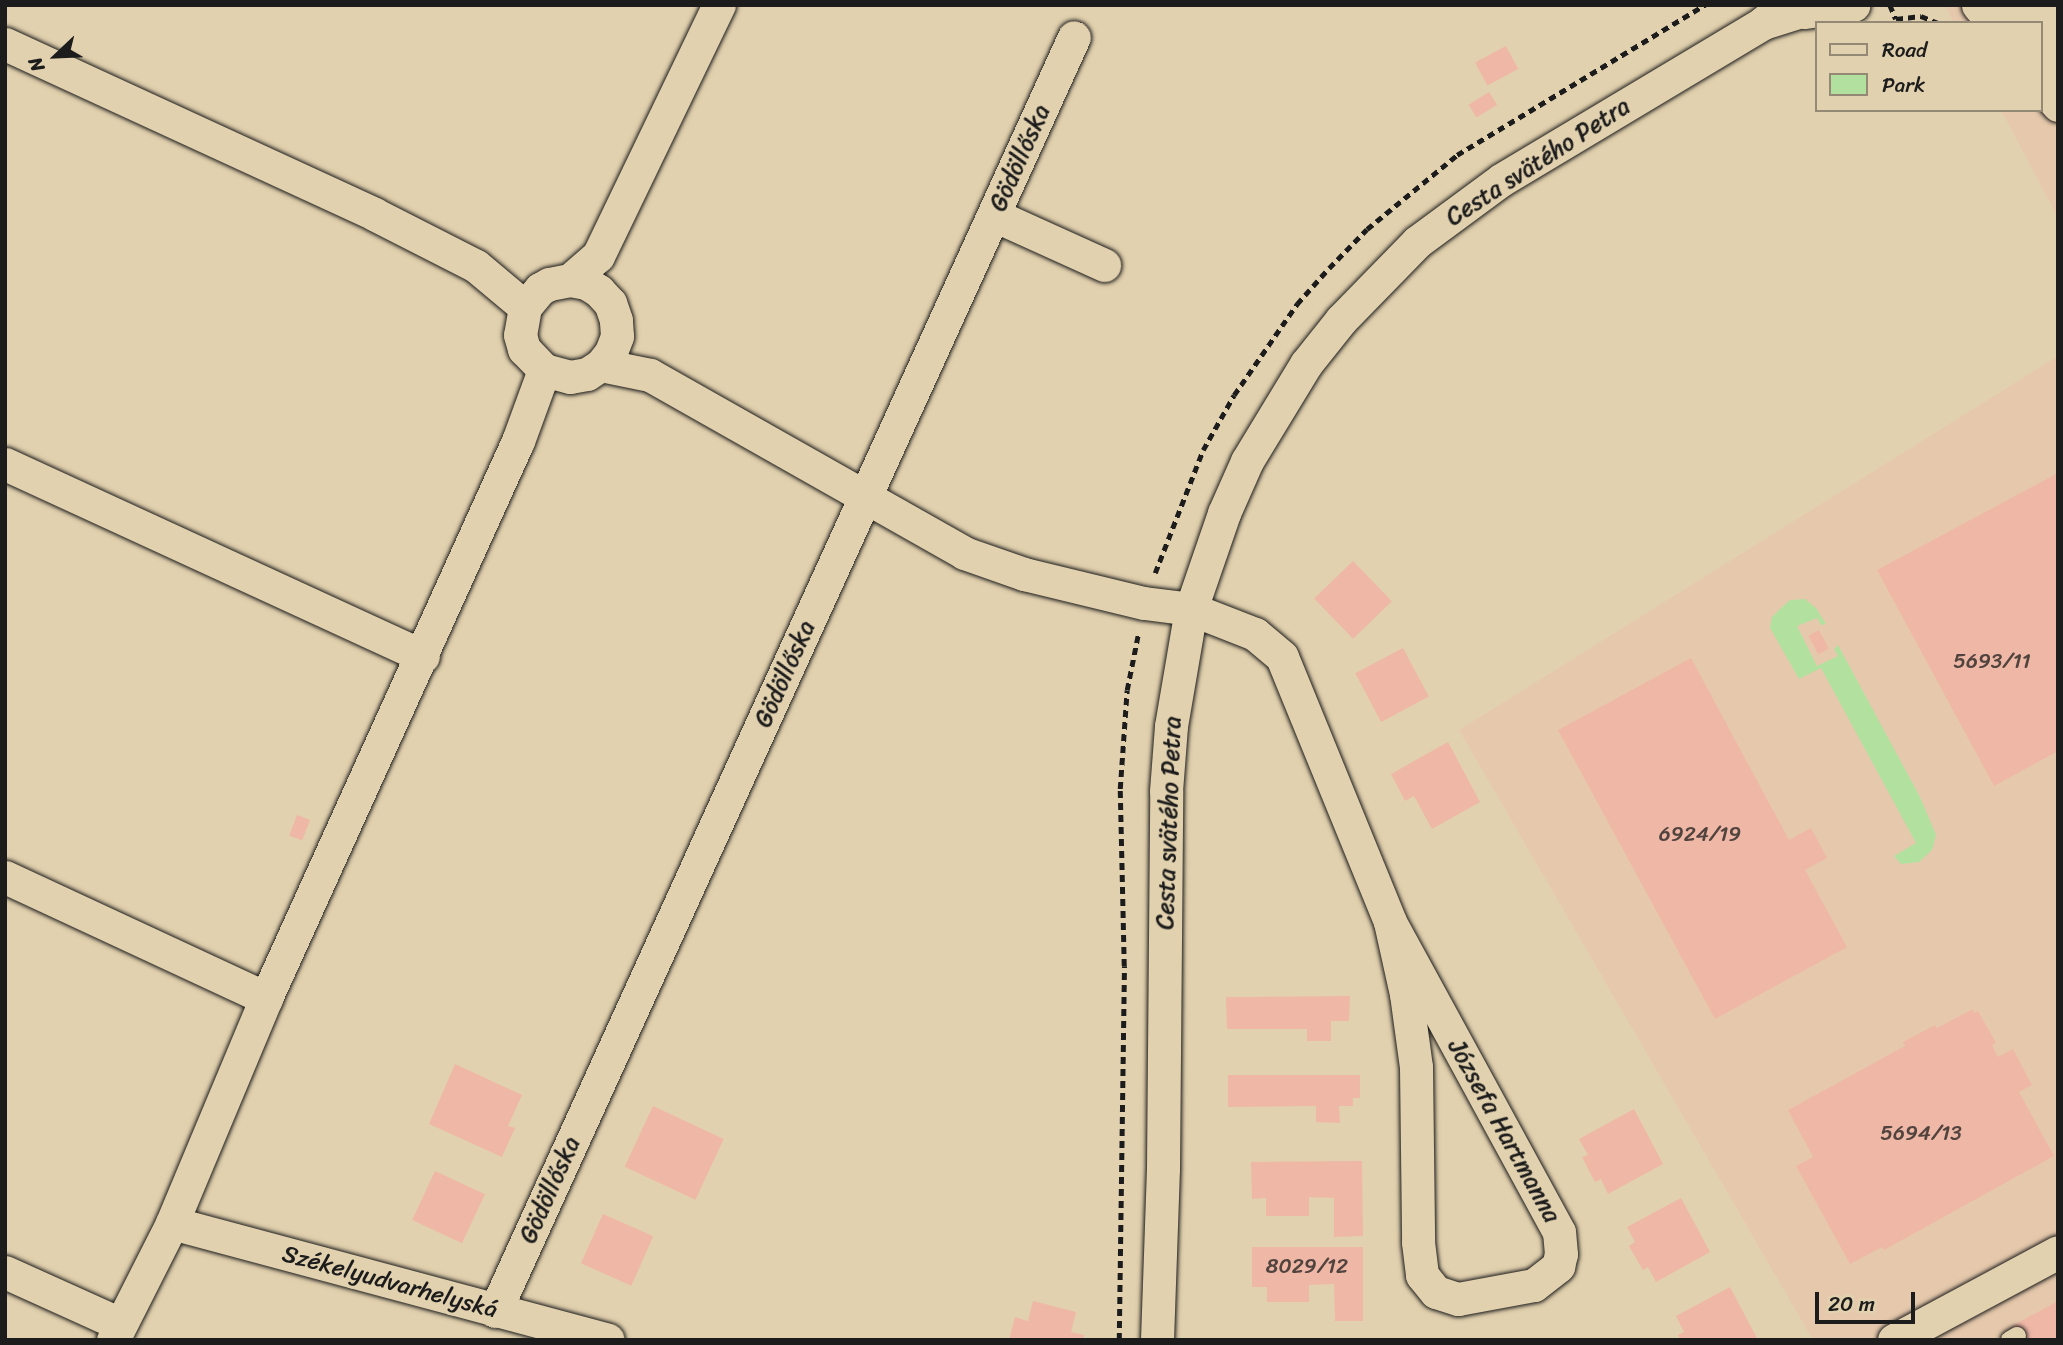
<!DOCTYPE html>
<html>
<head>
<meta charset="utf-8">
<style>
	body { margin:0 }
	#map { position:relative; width:2063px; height:1345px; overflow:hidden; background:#e2d1ae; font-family:Sriracha,sans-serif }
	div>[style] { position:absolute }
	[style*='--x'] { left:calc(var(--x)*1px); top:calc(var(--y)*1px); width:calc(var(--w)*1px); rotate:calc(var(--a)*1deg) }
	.built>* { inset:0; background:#e6c9ac }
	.green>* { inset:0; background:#b1e09f }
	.building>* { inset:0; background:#efb7a6; transform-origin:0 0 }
	.path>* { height:4.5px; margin-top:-2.25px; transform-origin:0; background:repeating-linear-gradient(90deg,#1c1c1c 0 7px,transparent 0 12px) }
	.roads { filter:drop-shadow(0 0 2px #1c1c1c) drop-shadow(0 0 2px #1c1c1c) }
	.lane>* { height:18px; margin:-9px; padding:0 9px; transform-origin:9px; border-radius:9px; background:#e2d1ae }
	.street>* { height:33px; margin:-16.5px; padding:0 16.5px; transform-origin:16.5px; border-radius:16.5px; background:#e2d1ae }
	.secondary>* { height:38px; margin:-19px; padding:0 19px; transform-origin:19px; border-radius:19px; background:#e2d1ae }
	span { translate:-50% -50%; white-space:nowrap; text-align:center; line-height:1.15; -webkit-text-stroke:6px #e2d1ae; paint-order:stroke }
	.number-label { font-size:21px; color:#51433e }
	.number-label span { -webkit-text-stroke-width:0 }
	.street-label { font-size:24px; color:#1c1c1c }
	.frame { position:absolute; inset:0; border:7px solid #1c1c1c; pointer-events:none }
	.legend { position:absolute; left:1815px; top:21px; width:228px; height:91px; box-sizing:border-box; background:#e2d1ae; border:2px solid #938974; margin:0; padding:9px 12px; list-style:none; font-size:21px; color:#1c1c1c }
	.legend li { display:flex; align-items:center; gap:14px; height:35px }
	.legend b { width:35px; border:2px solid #938974 }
	.north { position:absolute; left:21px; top:21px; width:70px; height:70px; -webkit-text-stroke:5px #e2d1ae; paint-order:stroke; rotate:247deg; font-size:19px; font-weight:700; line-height:28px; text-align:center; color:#1c1c1c }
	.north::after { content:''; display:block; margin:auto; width:24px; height:32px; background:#1c1c1c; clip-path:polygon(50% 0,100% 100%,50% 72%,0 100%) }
	.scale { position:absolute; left:1815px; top:1292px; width:100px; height:32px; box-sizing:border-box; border:4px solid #1c1c1c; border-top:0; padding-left:9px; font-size:21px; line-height:24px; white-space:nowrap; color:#1c1c1c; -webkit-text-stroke:5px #e2d1ae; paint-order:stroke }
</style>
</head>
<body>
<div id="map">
	<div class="built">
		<i style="clip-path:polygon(1945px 5px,2058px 5px,2058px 218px,2001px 110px,2040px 110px,2040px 23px,1954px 23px)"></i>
		<i style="clip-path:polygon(2058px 356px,2058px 1340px,1813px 1340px,1459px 730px)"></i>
	</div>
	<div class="green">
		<i style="clip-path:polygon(1805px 599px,1816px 608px,1826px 624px,1821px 625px,1817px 618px,1797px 626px,1817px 666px,1838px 656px,1834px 649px,1838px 645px,1920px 797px,1936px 835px,1932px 850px,1919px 862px,1901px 864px,1894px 856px,1916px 843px,1821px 668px,1799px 679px,1770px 628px,1772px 617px,1781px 608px,1790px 600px)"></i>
	</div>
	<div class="building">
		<i style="left:1506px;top:46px;width:26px;height:35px;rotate:62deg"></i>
		<i style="left:1489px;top:92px;width:15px;height:24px;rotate:58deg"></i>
		<i style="clip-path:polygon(2058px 473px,2058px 751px,1994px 786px,1877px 570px)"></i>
		<i style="left:1353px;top:561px;width:56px;height:54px;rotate:46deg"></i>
		<i style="left:1819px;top:630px;width:21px;height:12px;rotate:62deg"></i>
		<i style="left:1403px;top:648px;width:55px;height:54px;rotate:62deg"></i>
		<i style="clip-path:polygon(1691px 658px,1789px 840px,1811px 828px,1827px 858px,1805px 870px,1847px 947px,1715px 1019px,1558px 730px)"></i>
		<i style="clip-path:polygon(1448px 742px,1480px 802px,1432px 829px,1414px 796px,1405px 801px,1391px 774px)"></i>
		<i style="left:297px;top:815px;width:14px;height:22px;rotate:21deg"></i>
		<i style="clip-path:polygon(1350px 996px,1349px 1021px,1331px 1021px,1331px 1041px,1307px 1041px,1307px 1029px,1227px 1029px,1226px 997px)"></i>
		<i style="clip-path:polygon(1973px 1009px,1974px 1013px,1978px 1011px,1996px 1043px,1992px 1045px,1998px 1057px,2013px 1049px,2032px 1085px,2019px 1092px,2054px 1156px,1884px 1250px,1882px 1247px,1850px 1264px,1796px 1166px,1813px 1157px,1788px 1110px,1905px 1046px,1903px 1042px,1935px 1025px,1937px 1028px)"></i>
		<i style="clip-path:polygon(455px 1064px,522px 1095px,508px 1126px,515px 1128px,502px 1157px,429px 1124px)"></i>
		<i style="clip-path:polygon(1228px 1075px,1360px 1075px,1360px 1098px,1353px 1098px,1353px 1106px,1339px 1106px,1340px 1123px,1316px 1122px,1316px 1106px,1228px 1107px)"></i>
		<i style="left:653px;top:1106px;width:78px;height:67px;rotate:25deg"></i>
		<i style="clip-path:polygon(1634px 1109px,1663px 1164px,1608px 1194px,1601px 1179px,1595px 1182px,1582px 1157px,1588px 1155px,1579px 1139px)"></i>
		<i style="clip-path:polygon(1362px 1161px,1363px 1236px,1334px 1237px,1334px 1198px,1309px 1197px,1309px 1216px,1266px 1216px,1266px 1198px,1252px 1199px,1251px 1162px)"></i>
		<i style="left:435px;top:1171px;width:55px;height:54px;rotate:25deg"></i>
		<i style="clip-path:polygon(1681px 1198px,1710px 1252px,1656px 1282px,1648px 1267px,1643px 1270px,1629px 1246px,1635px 1242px,1627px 1227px)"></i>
		<i style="left:603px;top:1214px;width:55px;height:54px;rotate:24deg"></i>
		<i style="clip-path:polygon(1252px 1247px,1363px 1247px,1363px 1321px,1335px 1321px,1334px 1284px,1309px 1285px,1309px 1302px,1267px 1302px,1267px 1287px,1252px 1287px)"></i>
		<i style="clip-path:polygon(1730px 1287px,1758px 1340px,1681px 1340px,1678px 1335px,1684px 1332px,1676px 1316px)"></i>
		<i style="clip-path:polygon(1033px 1301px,1076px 1312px,1071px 1332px,1084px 1335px,1083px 1340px,1009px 1340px,1015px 1317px,1028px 1321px)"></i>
		<i style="clip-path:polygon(2058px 1301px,2058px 1340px,2019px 1340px,2012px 1326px)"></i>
	</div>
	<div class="path">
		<i style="--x:1890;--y:5;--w:15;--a:67"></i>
		<i style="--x:1896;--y:19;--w:25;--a:-7"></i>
		<i style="--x:1921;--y:16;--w:18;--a:22"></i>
		<i style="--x:1155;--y:573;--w:132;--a:-68.7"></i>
		<i style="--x:1203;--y:450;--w:63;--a:-60.6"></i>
		<i style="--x:1234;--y:395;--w:111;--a:-55.3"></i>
		<i style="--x:1297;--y:304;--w:48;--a:-48.4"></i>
		<i style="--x:1329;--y:268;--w:54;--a:-45.7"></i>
		<i style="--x:1367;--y:229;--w:117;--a:-39.4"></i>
		<i style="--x:1457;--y:155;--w:290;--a:-31.2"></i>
		<i style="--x:1119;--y:1340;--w:374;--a:-89.2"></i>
		<i style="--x:1124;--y:966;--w:177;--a:-91.3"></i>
		<i style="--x:1120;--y:789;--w:99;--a:-86"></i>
		<i style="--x:1127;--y:690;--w:56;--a:-78.7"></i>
	</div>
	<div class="roads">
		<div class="lane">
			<i style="--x:2010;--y:1340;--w:8;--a:-30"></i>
		</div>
		<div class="street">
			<i style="--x:1978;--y:5;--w:23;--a:50"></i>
			<i style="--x:1805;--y:12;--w:49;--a:-8.3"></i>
			<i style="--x:1763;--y:23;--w:60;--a:-17.5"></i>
			<i style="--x:5;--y:44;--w:406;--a:24.7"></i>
			<i style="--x:374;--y:214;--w:114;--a:27"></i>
			<i style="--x:476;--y:266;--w:64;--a:39.9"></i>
			<i style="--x:2040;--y:85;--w:27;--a:48"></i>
			<i style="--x:994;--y:215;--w:121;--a:24.4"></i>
			<i style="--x:570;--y:280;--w:37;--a:-41"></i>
			<i style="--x:598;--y:256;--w:279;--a:-64.3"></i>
			<i style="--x:601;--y:365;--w:16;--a:-52"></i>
			<i style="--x:611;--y:352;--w:17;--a:-69"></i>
			<i style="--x:617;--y:336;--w:16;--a:-94"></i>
			<i style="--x:616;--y:320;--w:18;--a:-109"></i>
			<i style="--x:610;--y:303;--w:16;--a:-133"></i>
			<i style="--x:599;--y:291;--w:15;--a:-148"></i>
			<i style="--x:586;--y:283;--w:16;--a:-169"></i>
			<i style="--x:570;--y:280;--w:21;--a:169"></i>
			<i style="--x:549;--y:284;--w:10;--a:151"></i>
			<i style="--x:540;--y:289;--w:23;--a:130"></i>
			<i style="--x:525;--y:307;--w:28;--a:100"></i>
			<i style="--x:520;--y:335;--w:15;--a:74"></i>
			<i style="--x:524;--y:349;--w:29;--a:46"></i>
			<i style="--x:544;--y:370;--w:27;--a:15"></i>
			<i style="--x:570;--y:377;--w:17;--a:-10"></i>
			<i style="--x:587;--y:374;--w:17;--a:-33"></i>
			<i style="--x:601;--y:365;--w:50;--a:11.5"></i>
			<i style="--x:650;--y:375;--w:361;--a:29.5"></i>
			<i style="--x:964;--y:553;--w:64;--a:19.3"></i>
			<i style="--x:1024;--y:574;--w:123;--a:13.6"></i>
			<i style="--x:1144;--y:603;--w:47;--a:7.3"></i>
			<i style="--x:1191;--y:609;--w:69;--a:21.3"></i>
			<i style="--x:1255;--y:634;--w:35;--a:40"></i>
			<i style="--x:1282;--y:657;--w:286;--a:67.8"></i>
			<i style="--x:1390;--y:922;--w:74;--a:77.5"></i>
			<i style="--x:1406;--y:994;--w:74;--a:82.2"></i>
			<i style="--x:1416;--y:1067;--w:175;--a:89.3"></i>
			<i style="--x:1418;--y:1242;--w:33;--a:83"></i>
			<i style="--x:1422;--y:1275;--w:22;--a:51"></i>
			<i style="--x:1436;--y:1292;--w:23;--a:18"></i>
			<i style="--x:1458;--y:1299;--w:77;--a:-10.4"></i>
			<i style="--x:1534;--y:1285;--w:31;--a:-38"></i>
			<i style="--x:1558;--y:1266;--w:12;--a:-76"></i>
			<i style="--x:1561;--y:1254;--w:22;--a:-95"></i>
			<i style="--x:1559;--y:1232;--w:353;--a:-118.6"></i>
			<i style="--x:5;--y:464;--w:460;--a:24.7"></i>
			<i style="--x:5;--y:877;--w:288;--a:24.9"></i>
			<i style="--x:172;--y:1223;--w:451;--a:15"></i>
			<i style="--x:5;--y:1272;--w:126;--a:24.3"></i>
			<i style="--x:495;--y:1311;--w:1399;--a:-65.56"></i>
			<i style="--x:113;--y:1340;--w:131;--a:-63.2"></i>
			<i style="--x:172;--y:1223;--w:244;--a:-67.3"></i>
			<i style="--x:266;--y:998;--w:611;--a:-65.66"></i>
			<i style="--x:518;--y:441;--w:76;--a:-69.9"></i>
			<i style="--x:1157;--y:1340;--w:172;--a:-88"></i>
			<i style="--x:1163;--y:1168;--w:377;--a:-89.5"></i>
			<i style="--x:1166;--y:791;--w:65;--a:-85.6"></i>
			<i style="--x:1171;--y:726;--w:119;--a:-80.3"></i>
			<i style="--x:1191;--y:609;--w:102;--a:-71"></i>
			<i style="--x:1224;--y:513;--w:57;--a:-66.1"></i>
			<i style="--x:1247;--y:461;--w:114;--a:-58.7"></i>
			<i style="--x:1306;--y:364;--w:56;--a:-51.5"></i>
			<i style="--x:1341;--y:320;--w:109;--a:-45.7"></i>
			<i style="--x:1417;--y:242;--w:104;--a:-36.4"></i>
			<i style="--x:1501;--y:180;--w:305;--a:-30.9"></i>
			<i style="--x:1763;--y:23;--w:27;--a:-42"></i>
			<i style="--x:1894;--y:1340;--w:186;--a:-28.2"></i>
		</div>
		<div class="secondary">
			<i style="--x:2007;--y:5;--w:22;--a:56"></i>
			<i style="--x:2046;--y:5;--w:29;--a:65"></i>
			<i style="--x:2040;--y:53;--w:31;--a:54"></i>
		</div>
	</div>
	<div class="number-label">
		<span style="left:1992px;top:661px">5693/11</span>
		<span style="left:1700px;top:834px">6924/19</span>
		<span style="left:1921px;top:1133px">5694/13</span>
		<span style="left:1307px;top:1266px">8029/12</span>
	</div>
	<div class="street-label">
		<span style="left:1020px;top:158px;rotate:-66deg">Gödöllőska</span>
		<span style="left:1538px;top:162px;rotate:-33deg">Cesta svätého Petra</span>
		<span style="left:785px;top:674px;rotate:-66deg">Gödöllőska</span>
		<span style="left:1169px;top:823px;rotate:-88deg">Cesta svätého Petra</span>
		<span style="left:1504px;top:1131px;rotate:61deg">Józsefa Hartmanna</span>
		<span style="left:550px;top:1190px;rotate:-66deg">Gödöllőska</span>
		<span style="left:390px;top:1282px;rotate:15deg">Székelyudvarhelyská</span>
	</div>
	<div class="frame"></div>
	<ul class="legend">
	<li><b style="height:9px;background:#e2d1ae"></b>Road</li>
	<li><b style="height:19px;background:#b1e09f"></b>Park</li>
	</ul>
	<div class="north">N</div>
	<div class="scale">20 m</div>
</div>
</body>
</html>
